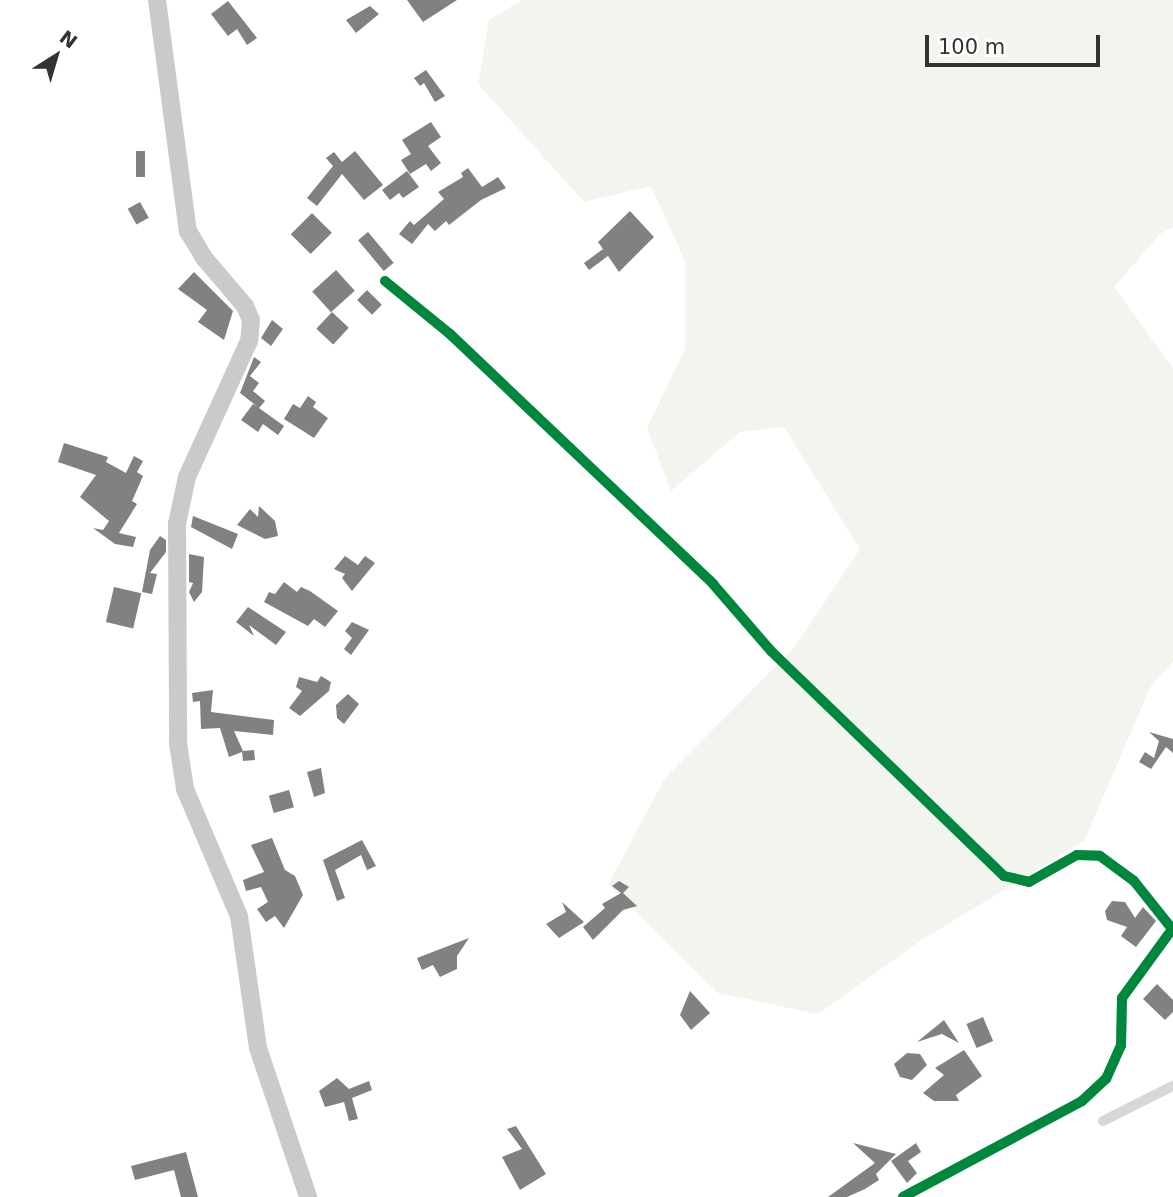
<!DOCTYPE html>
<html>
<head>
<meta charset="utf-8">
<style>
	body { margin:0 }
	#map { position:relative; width:1173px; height:1197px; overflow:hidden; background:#fff; font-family:"DejaVu Sans",sans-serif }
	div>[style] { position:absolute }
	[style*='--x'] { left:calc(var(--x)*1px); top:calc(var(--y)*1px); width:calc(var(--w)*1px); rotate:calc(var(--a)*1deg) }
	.green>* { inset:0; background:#f1f5ed }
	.building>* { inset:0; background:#818181; transform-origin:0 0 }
	.minor>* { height:10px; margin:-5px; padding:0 5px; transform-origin:5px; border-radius:5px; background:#d7d7d7 }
	.primary>* { height:18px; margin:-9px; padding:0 9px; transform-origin:9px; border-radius:9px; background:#cacaca }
	.cycleway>* { height:10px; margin:-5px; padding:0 5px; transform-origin:5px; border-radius:5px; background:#00873e }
	span { translate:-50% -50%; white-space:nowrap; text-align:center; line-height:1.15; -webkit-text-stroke:7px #fff; paint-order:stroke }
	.north { position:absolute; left:21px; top:21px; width:70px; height:70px; -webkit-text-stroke:5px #fff; paint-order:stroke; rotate:37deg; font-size:19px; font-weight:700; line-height:28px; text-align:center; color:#333 }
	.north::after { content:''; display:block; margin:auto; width:24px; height:32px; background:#333; clip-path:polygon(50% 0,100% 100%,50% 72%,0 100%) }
	.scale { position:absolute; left:925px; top:35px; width:175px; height:32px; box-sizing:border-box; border:4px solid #333; border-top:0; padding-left:9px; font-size:21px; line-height:24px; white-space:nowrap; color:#333; -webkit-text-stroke:5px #fff; paint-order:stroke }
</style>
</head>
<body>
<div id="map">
	<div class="green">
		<i style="clip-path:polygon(522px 0,1173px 0,1173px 227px,1160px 234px,1114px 287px,1173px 368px,1173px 662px,1151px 686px,1084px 841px,923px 939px,818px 1014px,718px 993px,608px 885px,665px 778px,794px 648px,860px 549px,784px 427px,740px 432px,671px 491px,647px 428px,685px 349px,685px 261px,651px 186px,584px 202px,478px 84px,489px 20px)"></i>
	</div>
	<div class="building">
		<i style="clip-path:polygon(407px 0,457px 0,423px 22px)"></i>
		<i style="clip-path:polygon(228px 1px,257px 38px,247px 45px,237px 29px,228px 36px,211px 14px)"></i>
		<i style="clip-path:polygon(370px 6px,379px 14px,356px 33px,346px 20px)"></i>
		<i style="clip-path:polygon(426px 70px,445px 96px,435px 102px,424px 83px,420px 86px,414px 78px)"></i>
		<i style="clip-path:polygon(431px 122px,441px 137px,428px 146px,441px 163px,431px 171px,426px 164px,410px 174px,401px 160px,411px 154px,402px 140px)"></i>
		<i style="left:136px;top:151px;width:9px;height:26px"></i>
		<i style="clip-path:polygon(355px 151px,383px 185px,364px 200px,342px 174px,317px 206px,307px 198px,333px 166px,326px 158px,334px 152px,342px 162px)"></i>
		<i style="clip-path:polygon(468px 168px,482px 187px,498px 177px,506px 188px,481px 200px,449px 225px,446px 221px,435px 231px,428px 224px,412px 244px,399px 234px,410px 221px,414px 225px,444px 199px,438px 192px,463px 177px,461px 173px)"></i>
		<i style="clip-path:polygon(407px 171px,419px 187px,403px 198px,399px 193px,390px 200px,382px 190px)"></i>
		<i style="left:140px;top:202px;width:18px;height:14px;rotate:61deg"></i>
		<i style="clip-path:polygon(630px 211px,654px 237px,619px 272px,608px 256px,589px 270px,584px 263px,603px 249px,598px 242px)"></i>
		<i style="left:312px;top:213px;width:28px;height:30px;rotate:45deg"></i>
		<i style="left:368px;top:232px;width:40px;height:13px;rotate:50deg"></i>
		<i style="left:336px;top:270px;width:28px;height:32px;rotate:48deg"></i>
		<i style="clip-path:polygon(194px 272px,233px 311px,224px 340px,198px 322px,207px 310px,178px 289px)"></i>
		<i style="left:367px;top:290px;width:21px;height:14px;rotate:45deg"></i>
		<i style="left:332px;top:312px;width:23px;height:23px;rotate:43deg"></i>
		<i style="clip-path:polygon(272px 320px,283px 329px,271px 346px,261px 338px)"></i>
		<i style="clip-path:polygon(254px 357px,261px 362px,250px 376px,259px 383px,253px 391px,265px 401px,259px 408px,284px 426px,278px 435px,263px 424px,258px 432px,241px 420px,253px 404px,258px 407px,240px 393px)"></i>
		<i style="clip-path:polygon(308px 396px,316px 402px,313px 407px,328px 418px,314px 438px,284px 419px,293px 404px,300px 408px)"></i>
		<i style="clip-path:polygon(64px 443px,108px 457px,106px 462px,126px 473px,134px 456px,143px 461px,137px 472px,143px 476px,132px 501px,137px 504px,119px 533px,136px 537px,133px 547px,115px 544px,93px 528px,103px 530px,109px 521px,80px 497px,96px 475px,58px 462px)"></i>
		<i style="clip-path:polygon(259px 506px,275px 521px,278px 536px,265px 539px,237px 525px,250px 509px,258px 517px)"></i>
		<i style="clip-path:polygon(193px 516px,238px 534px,232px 549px,191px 527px)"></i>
		<i style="clip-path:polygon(160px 536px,166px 540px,166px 552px,150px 573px,157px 574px,152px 594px,142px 592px,150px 550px)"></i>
		<i style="clip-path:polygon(189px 554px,204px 557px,202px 592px,194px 602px,189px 592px,193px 583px,189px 582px)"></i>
		<i style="clip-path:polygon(345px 556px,358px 565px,365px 556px,375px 563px,352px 591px,342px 578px,345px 574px,334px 569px)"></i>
		<i style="clip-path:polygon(284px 582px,297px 592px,301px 587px,310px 591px,338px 611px,325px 627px,314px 619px,308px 626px,264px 602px,269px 592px,275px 594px)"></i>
		<i style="left:114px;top:587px;width:28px;height:36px;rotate:13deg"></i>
		<i style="clip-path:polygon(248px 607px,286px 632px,276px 645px,249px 625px,254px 636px,236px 622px)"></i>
		<i style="clip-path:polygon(352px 622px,369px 630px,351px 655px,344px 649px,352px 638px,345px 631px)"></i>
		<i style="clip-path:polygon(321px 676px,331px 682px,329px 691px,300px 716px,289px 708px,302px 691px,296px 687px,299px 677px,317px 682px)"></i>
		<i style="clip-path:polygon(213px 690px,211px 712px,274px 720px,273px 735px,234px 731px,243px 751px,254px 750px,255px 760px,243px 761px,242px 752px,229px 757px,220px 728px,201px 729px,200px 701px,193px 702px,192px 693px)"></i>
		<i style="clip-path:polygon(348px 694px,359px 704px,344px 724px,337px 718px,336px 705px)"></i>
		<i style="clip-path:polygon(1149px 732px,1173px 739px,1173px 753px,1166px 747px,1151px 769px,1139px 762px,1145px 752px,1154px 758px,1159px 741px)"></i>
		<i style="clip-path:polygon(321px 768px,325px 793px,314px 797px,307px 772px)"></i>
		<i style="left:289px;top:790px;width:18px;height:21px;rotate:74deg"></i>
		<i style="clip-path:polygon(272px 838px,285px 870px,295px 876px,303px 895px,284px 928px,275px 916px,266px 922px,257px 909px,268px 902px,261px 887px,246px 891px,243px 880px,264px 872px,251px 845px)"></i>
		<i style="clip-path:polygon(362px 840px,376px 866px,367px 870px,361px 855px,335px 870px,345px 898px,337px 901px,323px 860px)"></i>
		<i style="clip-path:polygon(619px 881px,629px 887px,623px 893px,637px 906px,623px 910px,593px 940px,583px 927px,605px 908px,602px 904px,621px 893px,612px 886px)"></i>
		<i style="clip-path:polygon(1112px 901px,1125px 902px,1135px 918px,1143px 907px,1156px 921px,1136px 947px,1121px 936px,1127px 927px,1107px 920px,1105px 911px)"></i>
		<i style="clip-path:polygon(562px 902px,584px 922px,559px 938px,546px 924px,566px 912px)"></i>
		<i style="clip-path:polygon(469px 938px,457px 956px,457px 969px,440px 977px,433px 965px,422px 970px,417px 958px)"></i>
		<i style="clip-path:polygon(1157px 984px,1173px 1000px,1173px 1012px,1165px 1020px,1143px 999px)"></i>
		<i style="clip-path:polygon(690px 991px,710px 1013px,691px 1030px,680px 1015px)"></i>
		<i style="left:983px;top:1017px;width:26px;height:18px;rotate:67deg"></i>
		<i style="clip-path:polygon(944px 1020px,959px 1043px,942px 1034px,917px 1042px)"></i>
		<i style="clip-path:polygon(964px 1050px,982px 1076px,956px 1095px,959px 1101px,934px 1101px,923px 1093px,944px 1075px,935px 1068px)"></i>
		<i style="clip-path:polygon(907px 1053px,920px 1054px,927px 1065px,912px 1080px,900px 1077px,894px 1064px)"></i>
		<i style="clip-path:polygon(337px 1078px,349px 1089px,369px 1081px,372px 1090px,352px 1098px,358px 1119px,349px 1121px,344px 1102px,325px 1107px,319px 1091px)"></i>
		<i style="clip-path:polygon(516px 1126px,546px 1174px,520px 1190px,502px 1157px,522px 1149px,507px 1129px)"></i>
		<i style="clip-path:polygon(853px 1143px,896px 1154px,876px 1174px,879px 1180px,865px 1189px,847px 1197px,828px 1197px,875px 1163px)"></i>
		<i style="clip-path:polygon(916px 1143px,921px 1152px,908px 1161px,917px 1173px,907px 1183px,891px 1161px)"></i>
		<i style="clip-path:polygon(186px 1152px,198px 1197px,181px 1197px,174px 1170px,135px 1180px,131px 1166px)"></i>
	</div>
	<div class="minor">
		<i style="--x:385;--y:281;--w:84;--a:39.2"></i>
		<i style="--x:450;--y:334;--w:363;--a:43.5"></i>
		<i style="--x:713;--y:584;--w:89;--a:49.1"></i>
		<i style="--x:771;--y:651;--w:324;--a:44"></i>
		<i style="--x:1004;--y:876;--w:26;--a:13"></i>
		<i style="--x:1029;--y:882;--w:55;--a:-29.4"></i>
		<i style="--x:1077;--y:855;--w:23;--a:2"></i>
		<i style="--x:1100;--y:856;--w:42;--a:36.3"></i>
		<i style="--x:1134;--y:881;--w:63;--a:51.5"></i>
		<i style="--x:1103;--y:1121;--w:78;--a:-26.6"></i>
		<i style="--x:903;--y:1197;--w:203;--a:-28.2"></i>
		<i style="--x:1082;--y:1101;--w:33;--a:-43"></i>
		<i style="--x:1106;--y:1079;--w:36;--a:-66"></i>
		<i style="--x:1121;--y:1046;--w:48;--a:-88.8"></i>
		<i style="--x:1122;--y:998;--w:87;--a:-53.9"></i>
	</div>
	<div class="primary">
		<i style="--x:157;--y:0;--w:233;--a:82.4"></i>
		<i style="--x:188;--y:231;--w:33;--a:59"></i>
		<i style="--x:205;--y:259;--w:62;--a:49.6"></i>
		<i style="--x:245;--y:306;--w:15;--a:67"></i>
		<i style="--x:251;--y:320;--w:21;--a:95"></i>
		<i style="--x:249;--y:341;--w:149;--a:114.5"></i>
		<i style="--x:187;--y:477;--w:48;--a:102"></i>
		<i style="--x:177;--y:524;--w:219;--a:89.7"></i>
		<i style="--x:178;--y:743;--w:47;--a:81.3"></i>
		<i style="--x:185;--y:789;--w:138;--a:67"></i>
		<i style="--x:239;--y:916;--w:133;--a:81.8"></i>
		<i style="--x:258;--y:1048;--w:157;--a:71.4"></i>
	</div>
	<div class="cycleway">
		<i style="--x:385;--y:281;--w:84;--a:39.2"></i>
		<i style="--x:450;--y:334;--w:363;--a:43.5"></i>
		<i style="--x:713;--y:584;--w:89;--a:49.1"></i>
		<i style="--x:771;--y:651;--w:324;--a:44"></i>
		<i style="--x:1004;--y:876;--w:26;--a:13"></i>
		<i style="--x:1029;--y:882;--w:55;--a:-29.4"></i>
		<i style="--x:1077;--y:855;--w:23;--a:2"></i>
		<i style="--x:1100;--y:856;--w:42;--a:36.3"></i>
		<i style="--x:1134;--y:881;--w:63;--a:51.5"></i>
		<i style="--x:903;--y:1197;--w:203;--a:-28.2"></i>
		<i style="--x:1082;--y:1101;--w:33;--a:-43"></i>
		<i style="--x:1106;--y:1079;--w:36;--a:-66"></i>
		<i style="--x:1121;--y:1046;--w:48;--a:-88.8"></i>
		<i style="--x:1122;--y:998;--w:87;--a:-53.9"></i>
	</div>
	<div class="north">N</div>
	<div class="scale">100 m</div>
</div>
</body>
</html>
